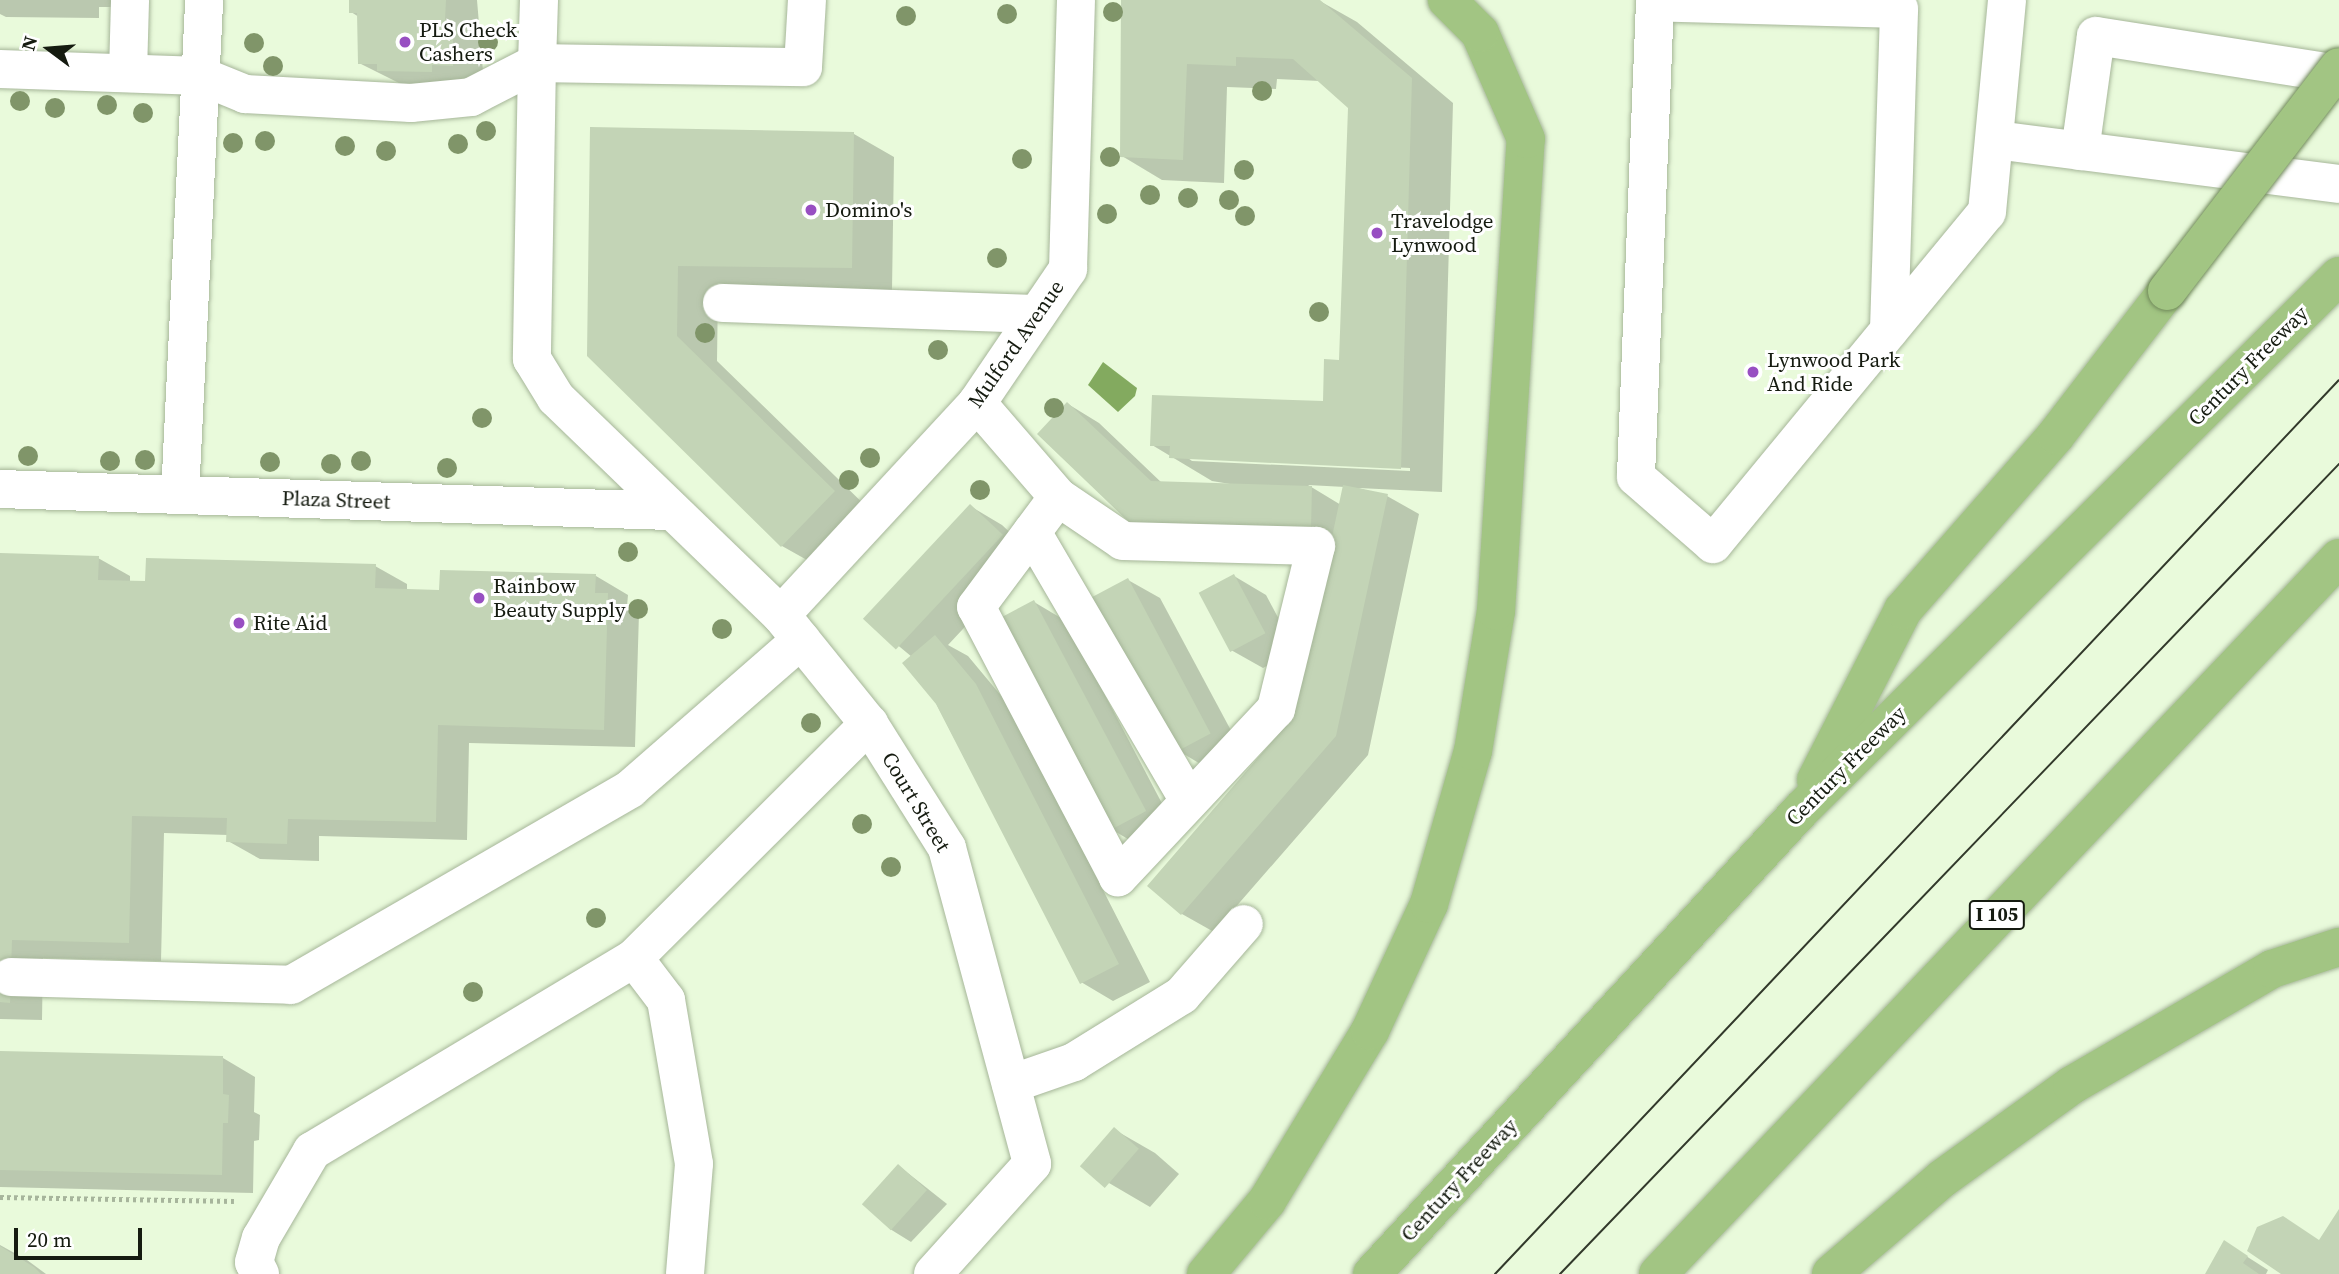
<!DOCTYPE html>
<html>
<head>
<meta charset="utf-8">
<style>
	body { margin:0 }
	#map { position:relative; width:2339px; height:1274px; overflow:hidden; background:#e9fadb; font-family:"Source Serif 4",serif }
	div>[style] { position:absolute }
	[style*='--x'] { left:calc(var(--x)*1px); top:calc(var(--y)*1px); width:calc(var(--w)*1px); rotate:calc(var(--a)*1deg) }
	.water>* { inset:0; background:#83aa5f }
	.shadow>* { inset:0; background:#0003 }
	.building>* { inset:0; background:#c3d4b6; transform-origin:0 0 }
	.path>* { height:4.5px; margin-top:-2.25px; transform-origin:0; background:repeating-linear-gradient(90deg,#a7b59c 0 3.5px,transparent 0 7px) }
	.roads { filter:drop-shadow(0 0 2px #a6b699) drop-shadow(0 0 2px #a6b699) }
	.minor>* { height:38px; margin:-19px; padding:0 19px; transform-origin:19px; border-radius:19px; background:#fff }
	.highway>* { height:38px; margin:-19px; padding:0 19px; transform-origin:19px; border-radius:19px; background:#a2c583 }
	.tram>* { height:2px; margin:-1px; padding:0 1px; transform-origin:1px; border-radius:1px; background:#32392b }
	.bridges { filter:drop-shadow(0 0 2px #718a5b) drop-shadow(0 0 2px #718a5b) }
	.highway-bridge>* { height:38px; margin:-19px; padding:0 19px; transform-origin:19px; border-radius:19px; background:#a2c583 }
	.trees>* { width:20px; height:20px; margin:-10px; border-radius:50%; background:#809569 }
	.dots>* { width:19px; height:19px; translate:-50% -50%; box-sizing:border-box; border:4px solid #fff; border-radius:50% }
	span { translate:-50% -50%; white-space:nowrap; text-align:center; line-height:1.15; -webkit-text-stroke:6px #fff; paint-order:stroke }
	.shield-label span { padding:2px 5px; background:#fff; border:2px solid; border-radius:5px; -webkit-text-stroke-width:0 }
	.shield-label { font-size:19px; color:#151b10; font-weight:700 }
	.poi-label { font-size:21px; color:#151b10 }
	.left { translate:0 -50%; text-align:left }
	.street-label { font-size:21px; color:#151b10 }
	.north { position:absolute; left:14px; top:14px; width:70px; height:70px; -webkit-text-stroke:5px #fff; paint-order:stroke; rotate:286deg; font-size:19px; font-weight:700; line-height:28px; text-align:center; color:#151b10 }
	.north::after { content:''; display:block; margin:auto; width:24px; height:32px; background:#151b10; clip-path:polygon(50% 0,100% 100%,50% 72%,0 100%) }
	.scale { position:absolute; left:14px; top:1228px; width:128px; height:32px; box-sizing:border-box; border:4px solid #151b10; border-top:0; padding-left:9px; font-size:21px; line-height:24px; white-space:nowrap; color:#151b10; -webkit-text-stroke:5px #fff; paint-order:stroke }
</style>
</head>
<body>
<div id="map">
	<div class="water">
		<i style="clip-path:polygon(1103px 362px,1137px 388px,1135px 396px,1118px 412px,1088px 385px)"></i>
	</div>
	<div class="shadow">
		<i style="clip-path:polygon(0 0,138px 0,138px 7px,99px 7px,99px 18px,6px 17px,0 14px)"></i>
		<i style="clip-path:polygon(351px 0,477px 0,484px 83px,411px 89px,359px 63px,359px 17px,351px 12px)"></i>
		<i style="clip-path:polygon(evenodd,1123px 0,1318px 0,1357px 22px,1453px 103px,1442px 492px,1358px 488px,1387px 496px,1419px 514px,1368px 755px,1214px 932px,1182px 914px,1149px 886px,1295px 717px,1332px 547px,1167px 544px,1068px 404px,1099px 423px,1163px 484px,1242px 486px,1212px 481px,1152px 445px,1325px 403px,1341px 361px,1350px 107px,1320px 81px,1277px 79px,1276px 89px,1227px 87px,1224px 183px,1162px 180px,1122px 156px,1123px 0,1188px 458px,1410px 468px,1410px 471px,1192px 461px,1188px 458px,1123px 0,1308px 485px,1345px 487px,1341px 505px,1308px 485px)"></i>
		<i style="clip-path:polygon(592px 128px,854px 134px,894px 157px,892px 291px,718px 289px,717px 361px,875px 515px,823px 569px,782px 546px,589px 355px)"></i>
		<i style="clip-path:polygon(970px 506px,1002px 525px,1033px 554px,948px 645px,968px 656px,1008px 704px,1150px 982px,1113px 1001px,1081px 982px,912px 657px,865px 618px)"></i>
		<i style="clip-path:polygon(0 555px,98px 558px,130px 576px,130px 582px,375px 566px,407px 584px,407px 590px,441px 591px,596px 576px,628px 595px,627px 606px,639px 613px,635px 747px,469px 743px,467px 840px,319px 836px,319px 861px,260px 859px,228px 841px,228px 835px,164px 833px,161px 961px,43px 958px,42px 1020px,0 1019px)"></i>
		<i style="clip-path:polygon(1234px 576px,1266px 595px,1296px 651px,1263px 668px,1231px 650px)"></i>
		<i style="clip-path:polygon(1128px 580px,1160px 598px,1242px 751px,1209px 769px,1177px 750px)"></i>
		<i style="clip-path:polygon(1034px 602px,1066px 621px,1176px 830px,1143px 848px,1111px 829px)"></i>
		<i style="clip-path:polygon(0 1053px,223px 1058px,255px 1077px,254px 1112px,260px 1115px,259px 1140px,254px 1141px,253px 1193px,0 1187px)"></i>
		<i style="clip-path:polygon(1115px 1130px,1155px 1153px,1179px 1174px,1150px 1207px,1109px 1183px)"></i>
		<i style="clip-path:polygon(899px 1166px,947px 1204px,911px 1242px,890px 1229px)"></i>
		<i style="clip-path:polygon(2224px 1242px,2268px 1270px,2266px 1274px,2207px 1274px)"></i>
		<i style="clip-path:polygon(0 1245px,27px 1260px,46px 1274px,0 1274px)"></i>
	</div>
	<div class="building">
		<i style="clip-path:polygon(349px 0,446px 0,445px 20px,453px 20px,453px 66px,432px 65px,432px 72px,377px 71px,377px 64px,358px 64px,357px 13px,349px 13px)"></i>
		<i style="clip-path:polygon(1121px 0,1320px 0,1412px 78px,1401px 469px,1169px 458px,1170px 446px,1150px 446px,1152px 395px,1323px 401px,1324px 359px,1339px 360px,1348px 108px,1293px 59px,1236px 57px,1236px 66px,1187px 64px,1183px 160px,1120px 157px)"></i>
		<i style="clip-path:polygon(590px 127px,854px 132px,852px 268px,678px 266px,677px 336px,835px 491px,781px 547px,587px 356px)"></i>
		<i style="clip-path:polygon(1067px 402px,1151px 481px,1312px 486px,1311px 529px,1133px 526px,1037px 434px)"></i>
		<i style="clip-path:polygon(1343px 485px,1388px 494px,1336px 736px,1181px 915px,1147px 886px,1294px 716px)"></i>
		<i style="left:970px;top:504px;width:45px;height:157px;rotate:43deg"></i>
		<i style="clip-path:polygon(0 553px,99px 556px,98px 580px,145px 581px,146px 558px,376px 564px,375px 588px,439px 590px,440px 570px,596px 574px,595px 593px,608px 593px,604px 730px,438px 725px,436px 822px,288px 819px,287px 844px,226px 842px,227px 818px,132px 816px,129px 943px,12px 940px,10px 1003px,0 1002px)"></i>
		<i style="left:1234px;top:574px;width:67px;height:40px;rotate:62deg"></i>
		<i style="left:1128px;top:578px;width:176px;height:41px;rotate:62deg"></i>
		<i style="left:1034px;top:600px;width:239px;height:41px;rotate:62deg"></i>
		<i style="clip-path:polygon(935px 635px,976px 684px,1119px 964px,1080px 984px,936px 704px,902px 663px)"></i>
		<i style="clip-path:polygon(0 1051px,223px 1056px,223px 1094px,229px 1095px,228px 1123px,223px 1123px,222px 1175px,0 1170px)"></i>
		<i style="left:1114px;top:1127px;width:33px;height:52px;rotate:41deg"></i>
		<i style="left:898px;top:1164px;width:39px;height:54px;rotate:42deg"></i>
		<i style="clip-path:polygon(2339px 1209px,2339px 1274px,2281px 1274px,2247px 1251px,2257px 1227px,2283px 1216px,2319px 1240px)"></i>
		<i style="clip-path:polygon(2224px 1240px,2248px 1256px,2243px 1263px,2259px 1274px,2205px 1274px)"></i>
		<i style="clip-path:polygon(0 1246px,34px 1267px,41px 1274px,0 1274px)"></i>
	</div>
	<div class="path">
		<i style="--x:0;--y:1197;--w:234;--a:1"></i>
	</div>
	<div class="roads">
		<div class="minor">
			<i style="--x:539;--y:0;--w:63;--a:91.8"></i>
			<i style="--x:537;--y:63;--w:266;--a:0.9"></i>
			<i style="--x:803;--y:67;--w:67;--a:-86.6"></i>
			<i style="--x:0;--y:69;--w:201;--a:2"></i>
			<i style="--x:201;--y:76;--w:48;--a:22.2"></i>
			<i style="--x:245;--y:94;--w:166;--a:3.1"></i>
			<i style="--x:411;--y:103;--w:60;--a:-5.7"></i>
			<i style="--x:471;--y:97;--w:74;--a:-27.3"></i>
			<i style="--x:537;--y:63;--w:296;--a:91"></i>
			<i style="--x:532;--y:359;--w:46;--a:58.4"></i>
			<i style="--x:556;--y:398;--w:313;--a:44"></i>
			<i style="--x:781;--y:615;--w:140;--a:51.1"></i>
			<i style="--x:869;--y:724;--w:146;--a:57.8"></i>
			<i style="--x:947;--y:848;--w:327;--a:74.9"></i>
			<i style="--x:1032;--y:1164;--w:148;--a:132"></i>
			<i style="--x:128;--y:73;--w:73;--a:-88.4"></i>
			<i style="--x:1996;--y:140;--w:346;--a:7.3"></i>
			<i style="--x:2080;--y:151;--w:116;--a:-82.1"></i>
			<i style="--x:2096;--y:36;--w:246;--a:8.9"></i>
			<i style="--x:722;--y:303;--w:315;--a:2"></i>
			<i style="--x:1889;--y:330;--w:321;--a:-88.2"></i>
			<i style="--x:1899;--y:9;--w:244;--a:-178.4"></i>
			<i style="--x:1655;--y:2;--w:475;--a:92.3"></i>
			<i style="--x:1636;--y:477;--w:102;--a:41"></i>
			<i style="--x:1713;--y:544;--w:430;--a:-50.5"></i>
			<i style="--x:1987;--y:212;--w:213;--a:-84.6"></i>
			<i style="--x:977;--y:403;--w:124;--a:49.2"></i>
			<i style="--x:1058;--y:497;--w:78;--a:34.1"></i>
			<i style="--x:1123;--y:541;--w:193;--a:1.5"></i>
			<i style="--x:1316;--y:546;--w:168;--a:103.8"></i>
			<i style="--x:1276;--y:709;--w:231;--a:133.2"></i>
			<i style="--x:1118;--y:877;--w:305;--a:-117.7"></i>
			<i style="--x:976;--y:607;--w:137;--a:-53.3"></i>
			<i style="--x:0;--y:489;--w:672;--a:1.88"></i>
			<i style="--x:180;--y:495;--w:496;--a:-87.2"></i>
			<i style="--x:1032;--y:532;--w:311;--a:59.7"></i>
			<i style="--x:781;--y:615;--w:289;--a:-47.2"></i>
			<i style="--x:977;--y:403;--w:162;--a:-55.8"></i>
			<i style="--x:1068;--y:269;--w:269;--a:-88.3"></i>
			<i style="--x:634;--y:958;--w:53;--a:52.7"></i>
			<i style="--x:666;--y:1000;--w:166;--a:80.3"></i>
			<i style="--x:694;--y:1164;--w:110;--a:94.7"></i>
			<i style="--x:11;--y:977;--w:280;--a:1.6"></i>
			<i style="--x:291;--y:985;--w:392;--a:-30"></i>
			<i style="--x:630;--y:789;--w:227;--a:-41.1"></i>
			<i style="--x:1011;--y:1084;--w:67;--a:-19.2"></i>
			<i style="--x:1074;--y:1062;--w:127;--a:-31.8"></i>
			<i style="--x:1182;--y:995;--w:94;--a:-48.9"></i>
			<i style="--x:260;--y:1274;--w:13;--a:-117"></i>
			<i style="--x:254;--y:1262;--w:25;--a:-74"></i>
			<i style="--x:261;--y:1238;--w:101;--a:-59.6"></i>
			<i style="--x:312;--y:1151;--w:375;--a:-30.9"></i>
			<i style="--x:634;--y:958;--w:332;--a:-44.9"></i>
		</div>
		<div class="highway">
			<i style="--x:1816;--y:780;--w:191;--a:-62.9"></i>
			<i style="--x:1903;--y:610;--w:232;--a:-48.8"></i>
			<i style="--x:2056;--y:435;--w:182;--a:-52.4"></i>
			<i style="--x:1206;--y:1274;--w:95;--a:-50.1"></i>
			<i style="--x:1267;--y:1201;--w:199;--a:-58.8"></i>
			<i style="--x:1370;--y:1031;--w:140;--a:-65.1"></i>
			<i style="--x:1429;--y:904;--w:159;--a:-74"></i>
			<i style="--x:1473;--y:751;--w:142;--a:-80.7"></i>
			<i style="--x:1496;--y:611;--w:473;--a:-86.4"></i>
			<i style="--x:1526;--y:139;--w:116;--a:-113.5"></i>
			<i style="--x:1480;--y:33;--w:47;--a:-135"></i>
			<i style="--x:1372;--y:1274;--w:632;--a:-47.24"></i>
			<i style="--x:1801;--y:810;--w:758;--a:-44.79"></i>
			<i style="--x:1658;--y:1274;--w:988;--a:-46.44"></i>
			<i style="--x:1831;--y:1274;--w:148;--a:-40.6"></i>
			<i style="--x:1943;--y:1178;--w:159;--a:-35.8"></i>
			<i style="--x:2072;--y:1085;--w:231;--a:-30.1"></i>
			<i style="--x:2272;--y:969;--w:71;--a:-18.2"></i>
		</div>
	</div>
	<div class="tram">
		<i style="--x:1495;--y:1274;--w:1229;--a:-46.65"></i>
		<i style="--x:1560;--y:1274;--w:1124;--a:-46.12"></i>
	</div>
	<div class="bridges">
		<div class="highway-bridge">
			<i style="--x:2167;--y:291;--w:282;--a:-52.5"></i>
		</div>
	</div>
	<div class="trees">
		<i style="left:1113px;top:12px"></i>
		<i style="left:1007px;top:14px"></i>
		<i style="left:906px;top:16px"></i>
		<i style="left:488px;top:42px"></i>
		<i style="left:254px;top:43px"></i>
		<i style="left:273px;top:66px"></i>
		<i style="left:1262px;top:91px"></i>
		<i style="left:20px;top:101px"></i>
		<i style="left:107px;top:105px"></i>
		<i style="left:55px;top:108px"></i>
		<i style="left:143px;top:113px"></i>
		<i style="left:486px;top:131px"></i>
		<i style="left:265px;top:141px"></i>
		<i style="left:233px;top:143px"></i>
		<i style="left:458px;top:144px"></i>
		<i style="left:345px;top:146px"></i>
		<i style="left:386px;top:151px"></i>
		<i style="left:1110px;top:157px"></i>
		<i style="left:1022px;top:159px"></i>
		<i style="left:1244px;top:170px"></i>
		<i style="left:1150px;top:195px"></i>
		<i style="left:1188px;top:198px"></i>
		<i style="left:1229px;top:200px"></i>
		<i style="left:1107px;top:214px"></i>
		<i style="left:1245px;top:216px"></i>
		<i style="left:997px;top:258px"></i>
		<i style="left:1319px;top:312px"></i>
		<i style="left:705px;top:333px"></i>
		<i style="left:938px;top:350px"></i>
		<i style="left:1054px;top:408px"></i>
		<i style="left:482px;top:418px"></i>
		<i style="left:28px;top:456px"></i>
		<i style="left:870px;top:458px"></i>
		<i style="left:145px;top:460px"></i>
		<i style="left:110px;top:461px"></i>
		<i style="left:361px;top:461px"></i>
		<i style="left:270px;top:462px"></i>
		<i style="left:331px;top:464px"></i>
		<i style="left:447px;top:468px"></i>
		<i style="left:849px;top:480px"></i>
		<i style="left:980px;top:490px"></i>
		<i style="left:628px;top:552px"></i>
		<i style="left:638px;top:609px"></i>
		<i style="left:722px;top:629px"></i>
		<i style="left:811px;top:723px"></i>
		<i style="left:862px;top:824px"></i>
		<i style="left:891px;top:867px"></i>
		<i style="left:596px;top:918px"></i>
		<i style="left:473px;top:992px"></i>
	</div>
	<div class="dots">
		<i style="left:405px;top:42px;background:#984fc2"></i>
		<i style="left:811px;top:210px;background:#984fc2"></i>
		<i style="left:1377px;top:233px;background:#984fc2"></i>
		<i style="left:1753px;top:372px;background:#984fc2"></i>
		<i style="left:479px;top:598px;background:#984fc2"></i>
		<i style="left:239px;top:623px;background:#984fc2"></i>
	</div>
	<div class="shield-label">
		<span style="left:1997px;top:915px">I 105</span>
	</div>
	<div class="poi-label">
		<span class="left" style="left:419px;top:42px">PLS Check<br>Cashers</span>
		<span class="left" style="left:825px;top:210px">Domino's</span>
		<span class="left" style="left:1391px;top:233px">Travelodge<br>Lynwood</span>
		<span class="left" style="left:1767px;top:372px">Lynwood Park<br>And Ride</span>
		<span class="left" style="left:493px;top:598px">Rainbow<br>Beauty Supply</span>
		<span class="left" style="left:253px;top:623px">Rite Aid</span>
	</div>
	<div class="street-label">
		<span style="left:1016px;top:344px;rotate:-55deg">Mulford Avenue</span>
		<span style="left:2248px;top:366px;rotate:-45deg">Century Freeway</span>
		<span style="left:336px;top:500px;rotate:2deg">Plaza Street</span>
		<span style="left:1846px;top:766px;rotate:-45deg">Century Freeway</span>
		<span style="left:916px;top:802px;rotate:59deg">Court Street</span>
		<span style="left:1459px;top:1180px;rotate:-47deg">Century Freeway</span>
	</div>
	<div class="north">N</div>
	<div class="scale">20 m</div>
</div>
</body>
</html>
